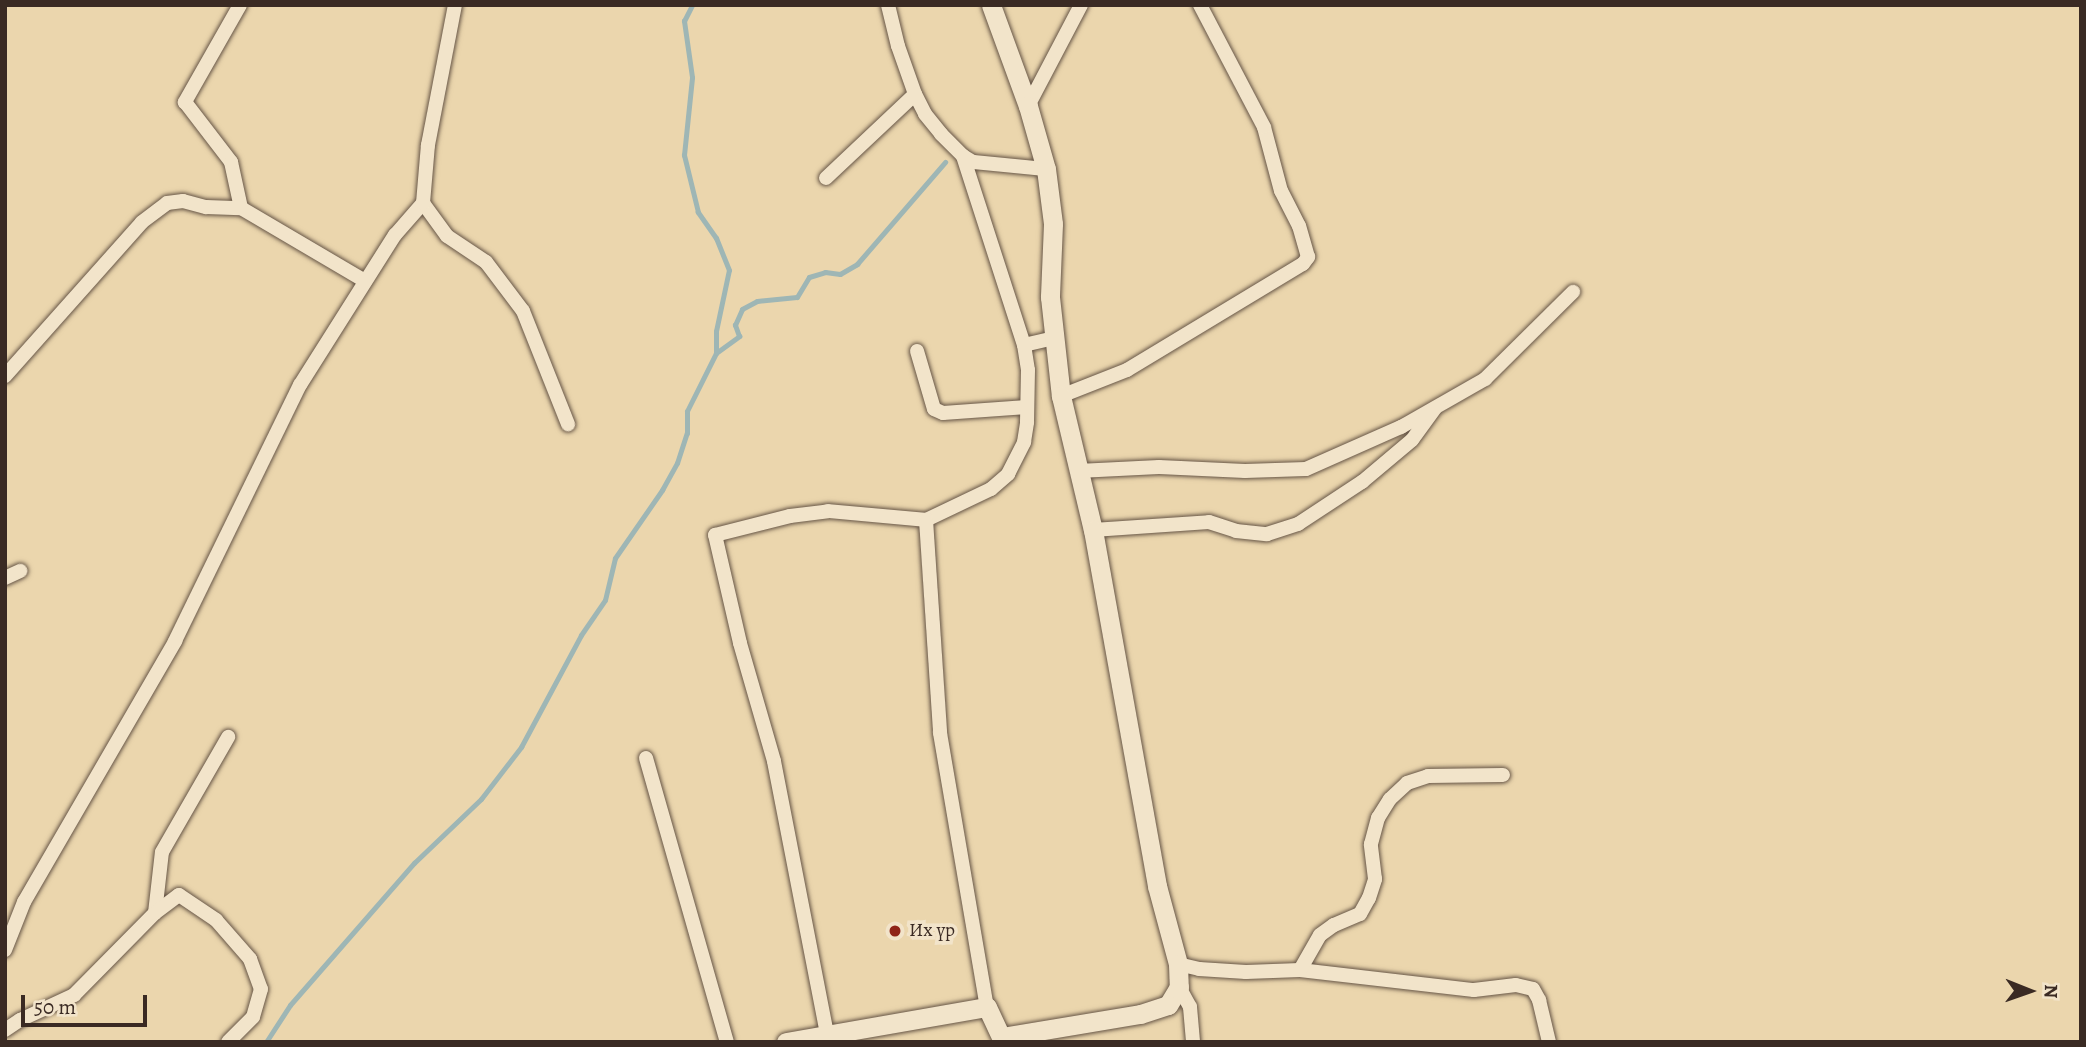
<!DOCTYPE html>
<html>
<head>
<meta charset="utf-8">
<style>
	body { margin:0 }
	#map { position:relative; width:2086px; height:1047px; overflow:hidden; background:#ebd6ad; font-family:Alegreya,serif }
	div>[style] { position:absolute }
	[style*='--x'] { left:calc(var(--x)*1px); top:calc(var(--y)*1px); width:calc(var(--w)*1px); rotate:calc(var(--a)*1deg) }
	.stream>* { height:5px; margin:-2.5px; padding:0 2.5px; transform-origin:2.5px; border-radius:2.5px; background:#9eb6b5 }
	.roads { filter:drop-shadow(0 0 2px #665546) drop-shadow(0 0 2px #665546) }
	.street>* { height:14px; margin:-7px; padding:0 7px; transform-origin:7px; border-radius:7px; background:#f2e4ca }
	.secondary>* { height:19px; margin:-9.5px; padding:0 9.5px; transform-origin:9.5px; border-radius:9.5px; background:#f2e4ca }
	.dots>* { width:19px; height:19px; translate:-50% -50%; box-sizing:border-box; border:4px solid #f2e4ca; border-radius:50% }
	span { translate:-50% -50%; white-space:nowrap; text-align:center; line-height:1.15; -webkit-text-stroke:7px #f2e4ca; paint-order:stroke }
	.poi-label { font-size:19px; color:#3a2a23 }
	.left { translate:0 -50%; text-align:left }
	.frame { position:absolute; inset:0; border:7px solid #3a2a23; pointer-events:none }
	.north { position:absolute; left:1995px; top:956px; width:70px; height:70px; -webkit-text-stroke:5px #f2e4ca; paint-order:stroke; rotate:91deg; font-size:19px; font-weight:700; line-height:28px; text-align:center; color:#3a2a23 }
	.north::after { content:''; display:block; margin:auto; width:24px; height:32px; background:#3a2a23; clip-path:polygon(50% 0,100% 100%,50% 72%,0 100%) }
	.scale { position:absolute; left:21px; top:995px; width:126px; height:32px; box-sizing:border-box; border:4px solid #3a2a23; border-top:0; padding-left:9px; font-size:21px; line-height:24px; white-space:nowrap; color:#3a2a23; -webkit-text-stroke:5px #f2e4ca; paint-order:stroke }
</style>
</head>
<body>
<div id="map">
	<div class="stream">
		<i style="--x:716;--y:353;--w:29;--a:-36"></i>
		<i style="--x:739;--y:336;--w:12;--a:-110"></i>
		<i style="--x:735;--y:325;--w:17;--a:-66"></i>
		<i style="--x:742;--y:309;--w:17;--a:-28"></i>
		<i style="--x:757;--y:301;--w:40;--a:-5.7"></i>
		<i style="--x:797;--y:297;--w:23;--a:-59"></i>
		<i style="--x:809;--y:277;--w:17;--a:-17"></i>
		<i style="--x:825;--y:272;--w:15;--a:8"></i>
		<i style="--x:840;--y:274;--w:20;--a:-30"></i>
		<i style="--x:857;--y:264;--w:135;--a:-49.2"></i>
		<i style="--x:266;--y:1042;--w:44;--a:-57"></i>
		<i style="--x:290;--y:1005;--w:189;--a:-48.9"></i>
		<i style="--x:414;--y:863;--w:93;--a:-43.7"></i>
		<i style="--x:481;--y:799;--w:66;--a:-52.4"></i>
		<i style="--x:521;--y:747;--w:127;--a:-61.8"></i>
		<i style="--x:581;--y:635;--w:42;--a:-55.6"></i>
		<i style="--x:605;--y:600;--w:43;--a:-76.6"></i>
		<i style="--x:615;--y:558;--w:83;--a:-55.3"></i>
		<i style="--x:662;--y:490;--w:31;--a:-61"></i>
		<i style="--x:677;--y:463;--w:32;--a:-72"></i>
		<i style="--x:687;--y:433;--w:22;--a:-90"></i>
		<i style="--x:687;--y:411;--w:65;--a:-63.4"></i>
		<i style="--x:716;--y:353;--w:22;--a:-90"></i>
		<i style="--x:716;--y:331;--w:62;--a:-78"></i>
		<i style="--x:729;--y:270;--w:35;--a:-112"></i>
		<i style="--x:716;--y:238;--w:32;--a:-125"></i>
		<i style="--x:698;--y:212;--w:59;--a:-103.8"></i>
		<i style="--x:684;--y:155;--w:78;--a:-84.1"></i>
		<i style="--x:692;--y:77;--w:57;--a:-98.1"></i>
		<i style="--x:684;--y:21;--w:18;--a:-63"></i>
	</div>
	<div class="roads">
		<div class="street">
			<i style="--x:240;--y:5;--w:112;--a:119.6"></i>
			<i style="--x:185;--y:102;--w:76;--a:52.5"></i>
			<i style="--x:231;--y:162;--w:47;--a:77.7"></i>
			<i style="--x:241;--y:208;--w:144;--a:30.5"></i>
			<i style="--x:888;--y:5;--w:42;--a:76.3"></i>
			<i style="--x:898;--y:46;--w:51;--a:70.5"></i>
			<i style="--x:915;--y:94;--w:22;--a:63"></i>
			<i style="--x:925;--y:114;--w:26;--a:51"></i>
			<i style="--x:941;--y:134;--w:31;--a:45"></i>
			<i style="--x:963;--y:156;--w:12;--a:31"></i>
			<i style="--x:973;--y:162;--w:73;--a:5.5"></i>
			<i style="--x:1028;--y:106;--w:114;--a:-62.3"></i>
			<i style="--x:826;--y:178;--w:122;--a:-43.3"></i>
			<i style="--x:423;--y:203;--w:41;--a:54"></i>
			<i style="--x:447;--y:236;--w:47;--a:33.7"></i>
			<i style="--x:486;--y:262;--w:61;--a:52.9"></i>
			<i style="--x:523;--y:311;--w:122;--a:68.3"></i>
			<i style="--x:1024;--y:345;--w:32;--a:-13"></i>
			<i style="--x:917;--y:351;--w:60;--a:73.7"></i>
			<i style="--x:934;--y:409;--w:10;--a:24"></i>
			<i style="--x:943;--y:413;--w:84;--a:-4.1"></i>
			<i style="--x:5;--y:376;--w:206;--a:-48.3"></i>
			<i style="--x:142;--y:222;--w:31;--a:-37"></i>
			<i style="--x:167;--y:203;--w:16;--a:-7"></i>
			<i style="--x:183;--y:201;--w:24;--a:15"></i>
			<i style="--x:206;--y:207;--w:35;--a:2"></i>
			<i style="--x:1061;--y:396;--w:71;--a:-21.5"></i>
			<i style="--x:1127;--y:370;--w:205;--a:-31.1"></i>
			<i style="--x:1303;--y:264;--w:9;--a:-54"></i>
			<i style="--x:1308;--y:257;--w:32;--a:-106"></i>
			<i style="--x:1299;--y:226;--w:39;--a:-117"></i>
			<i style="--x:1281;--y:191;--w:66;--a:-104.9"></i>
			<i style="--x:1264;--y:127;--w:138;--a:-117.7"></i>
			<i style="--x:1078;--y:471;--w:81;--a:-2.8"></i>
			<i style="--x:1159;--y:467;--w:86;--a:2.7"></i>
			<i style="--x:1245;--y:471;--w:61;--a:-1.9"></i>
			<i style="--x:1306;--y:469;--w:104;--a:-23.9"></i>
			<i style="--x:1401;--y:427;--w:97;--a:-29.7"></i>
			<i style="--x:1485;--y:379;--w:124;--a:-44.7"></i>
			<i style="--x:926;--y:520;--w:72;--a:-25.5"></i>
			<i style="--x:991;--y:489;--w:23;--a:-41"></i>
			<i style="--x:1008;--y:474;--w:36;--a:-63"></i>
			<i style="--x:1024;--y:442;--w:20;--a:-81"></i>
			<i style="--x:1027;--y:422;--w:52;--a:-88.9"></i>
			<i style="--x:1028;--y:370;--w:25;--a:-99"></i>
			<i style="--x:1024;--y:345;--w:199;--a:-107.9"></i>
			<i style="--x:1093;--y:530;--w:116;--a:-3.9"></i>
			<i style="--x:1209;--y:522;--w:28;--a:18"></i>
			<i style="--x:1236;--y:531;--w:31;--a:6"></i>
			<i style="--x:1267;--y:534;--w:33;--a:-18"></i>
			<i style="--x:1298;--y:524;--w:77;--a:-33.3"></i>
			<i style="--x:1362;--y:482;--w:65;--a:-40"></i>
			<i style="--x:1412;--y:440;--w:39;--a:-54"></i>
			<i style="--x:5;--y:578;--w:17;--a:-25"></i>
			<i style="--x:646;--y:758;--w:295;--a:74.1"></i>
			<i style="--x:155;--y:913;--w:61;--a:-83.5"></i>
			<i style="--x:162;--y:852;--w:133;--a:-60.1"></i>
			<i style="--x:5;--y:950;--w:52;--a:-68.4"></i>
			<i style="--x:24;--y:902;--w:302;--a:-59.9"></i>
			<i style="--x:175;--y:641;--w:285;--a:-64"></i>
			<i style="--x:300;--y:385;--w:178;--a:-57.7"></i>
			<i style="--x:395;--y:235;--w:43;--a:-48.8"></i>
			<i style="--x:423;--y:203;--w:58;--a:-85.1"></i>
			<i style="--x:428;--y:145;--w:143;--a:-79.1"></i>
			<i style="--x:1178;--y:964;--w:22;--a:13"></i>
			<i style="--x:1199;--y:969;--w:47;--a:3.7"></i>
			<i style="--x:1246;--y:972;--w:54;--a:-2.1"></i>
			<i style="--x:1300;--y:970;--w:175;--a:6.6"></i>
			<i style="--x:1474;--y:990;--w:42;--a:-6.8"></i>
			<i style="--x:1516;--y:985;--w:17;--a:13"></i>
			<i style="--x:1533;--y:989;--w:13;--a:61"></i>
			<i style="--x:1539;--y:1000;--w:43;--a:76.6"></i>
			<i style="--x:1300;--y:970;--w:40;--a:-60.3"></i>
			<i style="--x:1320;--y:935;--w:17;--a:-36"></i>
			<i style="--x:1334;--y:925;--w:28;--a:-23"></i>
			<i style="--x:1360;--y:914;--w:18;--a:-61"></i>
			<i style="--x:1369;--y:898;--w:20;--a:-72"></i>
			<i style="--x:1375;--y:879;--w:35;--a:-97"></i>
			<i style="--x:1371;--y:844;--w:27;--a:-75"></i>
			<i style="--x:1378;--y:818;--w:22;--a:-58"></i>
			<i style="--x:1390;--y:799;--w:23;--a:-43"></i>
			<i style="--x:1407;--y:783;--w:22;--a:-18"></i>
			<i style="--x:1428;--y:776;--w:75;--a:-0.8"></i>
			<i style="--x:1179;--y:987;--w:23;--a:61"></i>
			<i style="--x:1190;--y:1007;--w:35;--a:85"></i>
			<i style="--x:5;--y:1030;--w:18;--a:-34"></i>
			<i style="--x:20;--y:1020;--w:60;--a:-24.8"></i>
			<i style="--x:74;--y:995;--w:115;--a:-45.4"></i>
			<i style="--x:155;--y:913;--w:30;--a:-37"></i>
			<i style="--x:179;--y:895;--w:45;--a:34"></i>
			<i style="--x:216;--y:920;--w:52;--a:48.9"></i>
			<i style="--x:250;--y:959;--w:32;--a:70"></i>
			<i style="--x:261;--y:989;--w:29;--a:106"></i>
			<i style="--x:253;--y:1017;--w:35;--a:135"></i>
			<i style="--x:827;--y:1034;--w:278;--a:-101"></i>
			<i style="--x:774;--y:761;--w:123;--a:-106.1"></i>
			<i style="--x:740;--y:643;--w:111;--a:-103"></i>
			<i style="--x:715;--y:535;--w:77;--a:-14.2"></i>
			<i style="--x:790;--y:516;--w:38;--a:-7"></i>
			<i style="--x:828;--y:511;--w:98;--a:5.2"></i>
			<i style="--x:926;--y:520;--w:213;--a:86.2"></i>
			<i style="--x:940;--y:733;--w:278;--a:80.3"></i>
		</div>
		<div class="secondary">
			<i style="--x:991;--y:5;--w:108;--a:69.9"></i>
			<i style="--x:1028;--y:106;--w:66;--a:74.1"></i>
			<i style="--x:1046;--y:169;--w:55;--a:82.7"></i>
			<i style="--x:1053;--y:224;--w:73;--a:92.4"></i>
			<i style="--x:1050;--y:297;--w:100;--a:83.7"></i>
			<i style="--x:1061;--y:396;--w:138;--a:76.6"></i>
			<i style="--x:1093;--y:530;--w:362;--a:79.8"></i>
			<i style="--x:1157;--y:886;--w:81;--a:74.9"></i>
			<i style="--x:1178;--y:964;--w:23;--a:88"></i>
			<i style="--x:1179;--y:987;--w:21;--a:121"></i>
			<i style="--x:1168;--y:1005;--w:29;--a:162"></i>
			<i style="--x:1140;--y:1014;--w:139;--a:170.5"></i>
			<i style="--x:786;--y:1042;--w:204;--a:-9.9"></i>
			<i style="--x:987;--y:1007;--w:38;--a:65"></i>
		</div>
	</div>
	<div class="dots">
		<i style="left:895px;top:931px;background:#8f2418"></i>
	</div>
	<div class="poi-label">
		<span class="left" style="left:909px;top:931px">Их үр</span>
	</div>
	<div class="frame"></div>
	<div class="north">N</div>
	<div class="scale">50 m</div>
</div>
</body>
</html>
